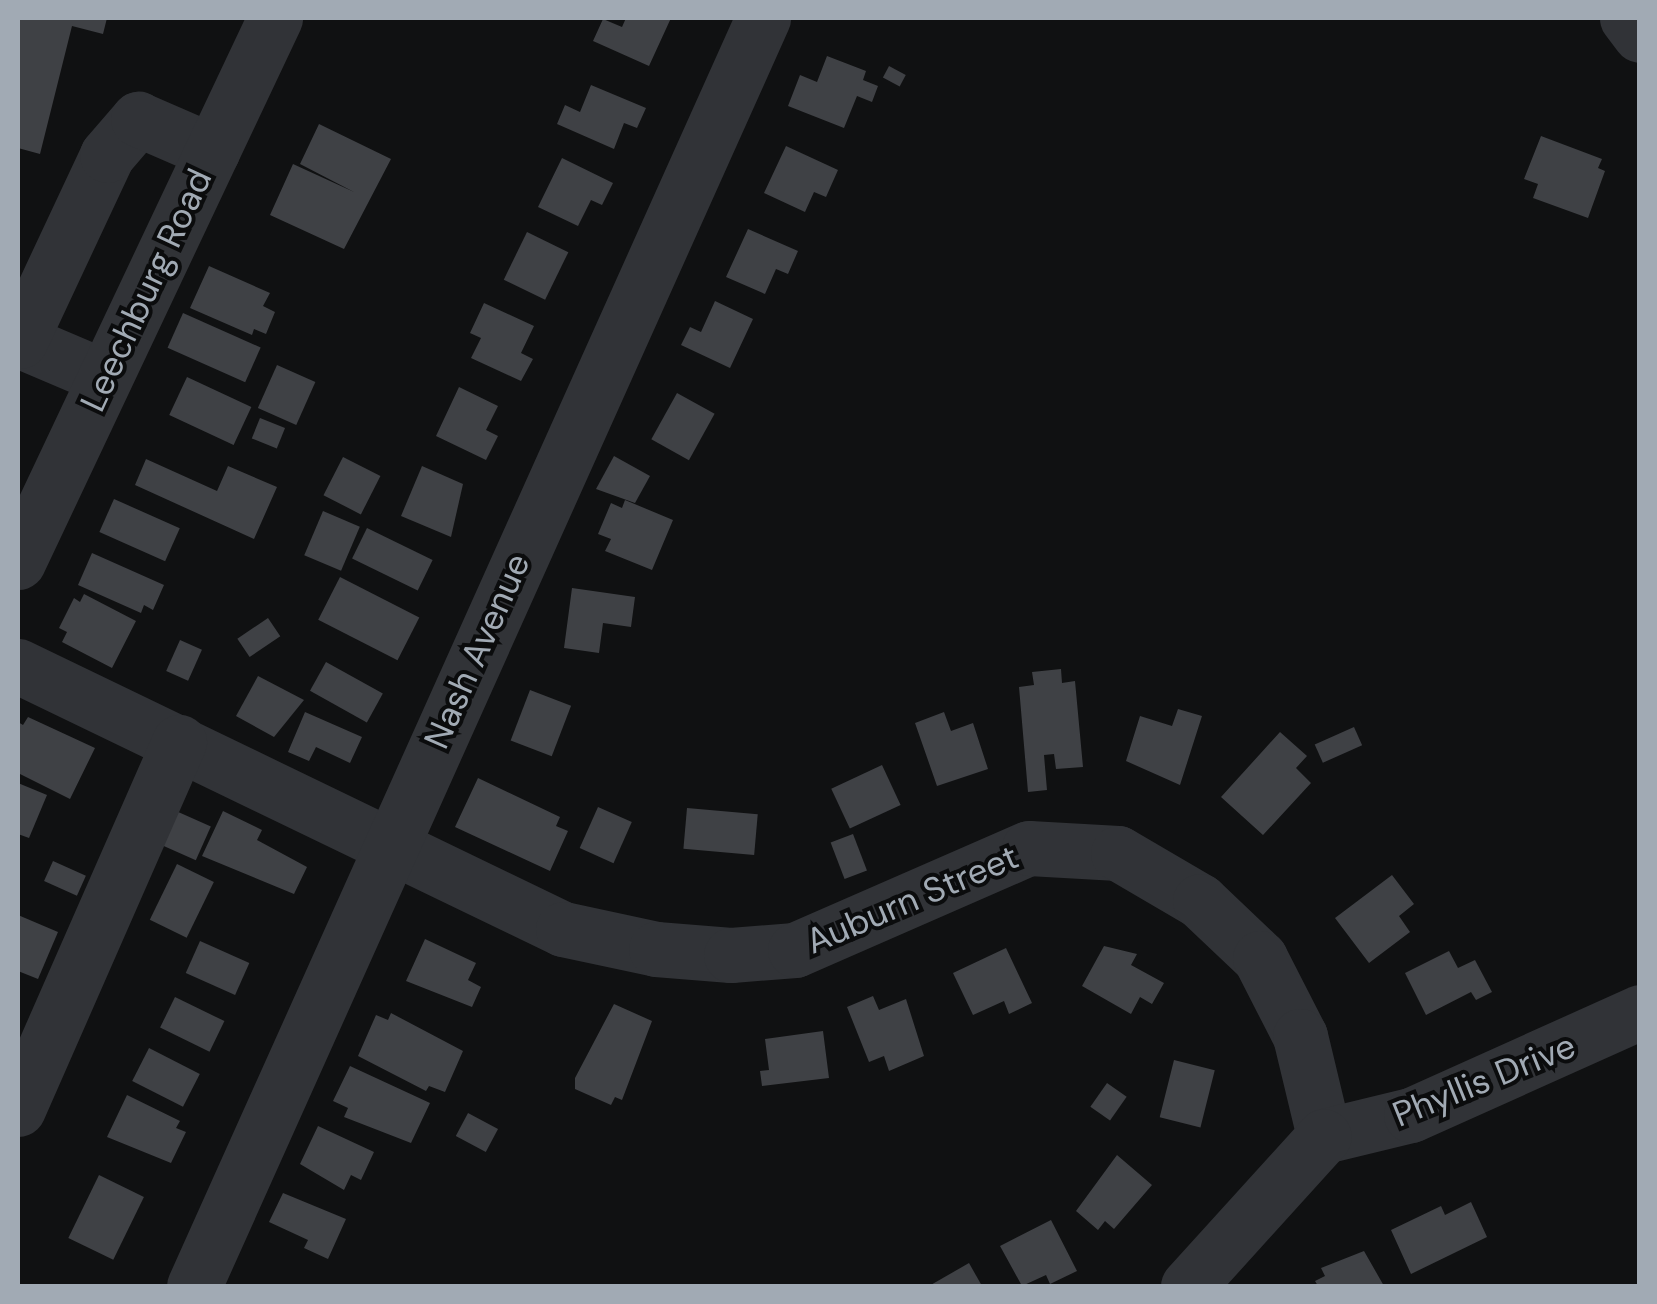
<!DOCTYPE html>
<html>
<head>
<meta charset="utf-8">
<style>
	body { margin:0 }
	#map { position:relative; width:1657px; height:1304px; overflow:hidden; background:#101112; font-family:"DM Sans",sans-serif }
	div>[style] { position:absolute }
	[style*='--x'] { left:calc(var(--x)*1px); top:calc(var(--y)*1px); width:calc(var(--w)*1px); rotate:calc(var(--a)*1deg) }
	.building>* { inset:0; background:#3f4145; transform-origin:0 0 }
	.minor>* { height:55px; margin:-27.5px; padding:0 27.5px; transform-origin:27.5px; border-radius:27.5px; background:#313337 }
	span { translate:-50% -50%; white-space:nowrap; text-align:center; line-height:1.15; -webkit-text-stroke:8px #0b0c0d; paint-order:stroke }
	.street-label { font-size:35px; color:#a1aab4 }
	.frame { position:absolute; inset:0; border:20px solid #a1aab4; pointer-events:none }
</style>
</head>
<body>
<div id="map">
	<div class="building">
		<i style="clip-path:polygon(18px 18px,107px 18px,103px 34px,72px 26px,40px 154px,18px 148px)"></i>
		<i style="clip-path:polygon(626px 18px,671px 18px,649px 66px,593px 41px,603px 19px,622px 27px)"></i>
		<i style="clip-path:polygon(827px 56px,866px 71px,863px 80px,878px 86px,872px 102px,857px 96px,844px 128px,788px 106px,800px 75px,817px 82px)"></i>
		<i style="left:889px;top:66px;width:19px;height:13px;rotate:28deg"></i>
		<i style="clip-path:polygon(591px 85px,646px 108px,637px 128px,624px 123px,614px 149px,557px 124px,565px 105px,580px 112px)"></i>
		<i style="clip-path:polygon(319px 124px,391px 159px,344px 249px,270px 215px,293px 164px,354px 192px,300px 164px)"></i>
		<i style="clip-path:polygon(1541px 136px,1602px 159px,1598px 168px,1605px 171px,1588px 218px,1533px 198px,1538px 184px,1524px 179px)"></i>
		<i style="clip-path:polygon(786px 146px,838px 170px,826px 197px,814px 192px,805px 212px,764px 193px)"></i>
		<i style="clip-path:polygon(562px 158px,613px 183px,602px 205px,591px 200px,578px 226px,538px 207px)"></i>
		<i style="clip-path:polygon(748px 229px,798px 251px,788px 274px,776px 269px,765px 294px,726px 277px)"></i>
		<i style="left:527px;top:232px;width:46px;height:53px;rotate:26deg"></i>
		<i style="clip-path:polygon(209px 266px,270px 293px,263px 306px,275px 312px,266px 334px,254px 329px,252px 335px,190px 308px)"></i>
		<i style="clip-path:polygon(715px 301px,753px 319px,730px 368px,681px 345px,690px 327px,701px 332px)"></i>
		<i style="clip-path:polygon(484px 303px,534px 326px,521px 353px,533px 359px,521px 381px,471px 358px,481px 338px,470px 333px)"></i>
		<i style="left:183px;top:313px;width:85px;height:38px;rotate:24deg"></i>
		<i style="left:277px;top:365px;width:42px;height:47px;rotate:24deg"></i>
		<i style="left:187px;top:377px;width:71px;height:42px;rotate:25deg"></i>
		<i style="clip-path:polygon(459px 387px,498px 406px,486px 430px,498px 436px,486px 460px,436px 436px)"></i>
		<i style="left:677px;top:393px;width:43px;height:53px;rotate:29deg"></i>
		<i style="left:260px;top:418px;width:27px;height:22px;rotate:22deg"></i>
		<i style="clip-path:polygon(614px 456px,650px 476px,635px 503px,596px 489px)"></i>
		<i style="left:343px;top:457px;width:42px;height:43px;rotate:27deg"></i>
		<i style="clip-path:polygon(146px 459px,217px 491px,228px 466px,277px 487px,254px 539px,135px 485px)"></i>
		<i style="clip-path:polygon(422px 466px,463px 484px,451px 537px,401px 516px)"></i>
		<i style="left:114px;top:499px;width:72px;height:36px;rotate:24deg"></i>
		<i style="clip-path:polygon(625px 500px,673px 520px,652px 570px,605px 551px,611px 539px,598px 534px,611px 503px,622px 508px)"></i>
		<i style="left:323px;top:511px;width:40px;height:48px;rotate:23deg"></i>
		<i style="left:367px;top:528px;width:73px;height:34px;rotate:26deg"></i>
		<i style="clip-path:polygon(92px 553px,164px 585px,153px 610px,144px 605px,141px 613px,78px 585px)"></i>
		<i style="left:340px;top:577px;width:89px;height:48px;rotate:27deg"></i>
		<i style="clip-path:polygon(572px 588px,635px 597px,631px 627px,603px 623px,599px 653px,564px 648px)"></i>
		<i style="clip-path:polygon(84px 594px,136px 621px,112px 668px,62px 642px,67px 632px,59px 628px,74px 598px,80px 602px)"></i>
		<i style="left:268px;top:618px;width:22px;height:37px;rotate:56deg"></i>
		<i style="left:180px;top:640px;width:24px;height:34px;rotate:24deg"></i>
		<i style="left:326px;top:662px;width:65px;height:33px;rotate:29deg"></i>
		<i style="clip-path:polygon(1061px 669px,1062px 683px,1075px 681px,1083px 767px,1056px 769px,1054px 754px,1044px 755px,1047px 790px,1028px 792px,1019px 687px,1034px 685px,1032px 672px)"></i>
		<i style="clip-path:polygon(258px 676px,304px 700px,274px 737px,236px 716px)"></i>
		<i style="left:530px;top:690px;width:44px;height:54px;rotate:21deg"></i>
		<i style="clip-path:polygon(1178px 709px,1202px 716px,1180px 785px,1126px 761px,1140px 716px,1172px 726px)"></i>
		<i style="clip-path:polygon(305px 712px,362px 737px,350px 763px,316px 747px,309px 761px,288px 752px)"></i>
		<i style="clip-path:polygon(944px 712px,951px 731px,973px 723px,988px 769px,937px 786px,915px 723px)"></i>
		<i style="clip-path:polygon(28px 717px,95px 748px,70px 799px,18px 773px,18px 722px,23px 725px)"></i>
		<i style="left:1354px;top:727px;width:20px;height:43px;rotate:66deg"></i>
		<i style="clip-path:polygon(1280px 732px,1307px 756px,1296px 768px,1311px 783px,1263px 835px,1221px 797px)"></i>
		<i style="left:882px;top:765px;width:44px;height:56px;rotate:65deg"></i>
		<i style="clip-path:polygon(478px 778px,560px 817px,556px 826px,568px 831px,550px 871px,455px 827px)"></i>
		<i style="clip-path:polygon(18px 783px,47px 795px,29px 838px,18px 834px)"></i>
		<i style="left:167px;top:807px;width:48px;height:37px;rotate:24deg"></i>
		<i style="left:598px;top:807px;width:37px;height:45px;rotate:24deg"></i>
		<i style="left:687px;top:808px;width:71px;height:41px;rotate:5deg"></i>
		<i style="clip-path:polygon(223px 811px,262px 830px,257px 840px,307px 867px,294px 894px,202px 856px)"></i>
		<i style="left:853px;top:834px;width:39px;height:24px;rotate:69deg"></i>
		<i style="left:53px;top:861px;width:36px;height:22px;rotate:24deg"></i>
		<i style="left:177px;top:864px;width:41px;height:62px;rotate:26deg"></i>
		<i style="clip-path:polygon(1392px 875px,1414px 904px,1399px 916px,1410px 932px,1369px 963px,1335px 918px)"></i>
		<i style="clip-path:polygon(18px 915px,58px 932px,38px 979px,18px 971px)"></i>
		<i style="clip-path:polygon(425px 939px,476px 963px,468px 980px,481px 987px,472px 1007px,406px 981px)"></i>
		<i style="left:200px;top:941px;width:54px;height:35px;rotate:24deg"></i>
		<i style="clip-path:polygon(1104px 946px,1137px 954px,1131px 965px,1164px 983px,1152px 1004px,1140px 997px,1131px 1014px,1082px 986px)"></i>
		<i style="clip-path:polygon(1006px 948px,1032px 1003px,1009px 1014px,1004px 1001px,973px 1015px,953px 973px)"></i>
		<i style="clip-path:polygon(1449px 951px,1458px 968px,1475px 960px,1492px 992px,1476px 1000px,1471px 992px,1426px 1015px,1405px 973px)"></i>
		<i style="clip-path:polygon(873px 996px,879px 1010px,906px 999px,924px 1056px,889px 1071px,884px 1056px,869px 1062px,847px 1007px)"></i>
		<i style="left:175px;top:997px;width:55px;height:34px;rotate:26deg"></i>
		<i style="clip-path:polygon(614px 1004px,652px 1021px,622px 1100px,615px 1097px,611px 1105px,575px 1089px,575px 1078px)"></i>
		<i style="clip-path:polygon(391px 1013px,463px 1051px,445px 1092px,429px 1086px,426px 1091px,358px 1056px,376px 1015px,388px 1020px)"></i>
		<i style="clip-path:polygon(823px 1031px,829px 1078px,762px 1086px,760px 1071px,769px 1070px,765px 1039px)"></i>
		<i style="left:149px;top:1048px;width:57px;height:37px;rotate:27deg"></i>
		<i style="left:1174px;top:1060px;width:42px;height:59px;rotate:14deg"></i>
		<i style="clip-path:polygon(350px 1066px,430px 1103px,411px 1143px,344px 1117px,348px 1108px,333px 1101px)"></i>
		<i style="left:1107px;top:1083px;width:24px;height:29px;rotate:35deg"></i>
		<i style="clip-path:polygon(127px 1095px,180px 1121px,176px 1128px,186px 1132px,171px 1163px,107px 1137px)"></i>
		<i style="left:468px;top:1113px;width:34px;height:26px;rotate:28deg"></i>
		<i style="clip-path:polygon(318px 1126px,374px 1152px,361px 1180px,351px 1175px,344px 1190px,300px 1164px)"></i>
		<i style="clip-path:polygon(1117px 1155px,1152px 1185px,1114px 1229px,1105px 1221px,1098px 1230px,1076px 1211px)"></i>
		<i style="left:99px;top:1175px;width:50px;height:70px;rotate:26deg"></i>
		<i style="clip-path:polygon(283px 1193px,346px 1219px,328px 1259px,304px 1248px,308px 1240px,269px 1222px)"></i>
		<i style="clip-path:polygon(1471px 1202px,1487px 1237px,1411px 1274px,1391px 1230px,1441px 1206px,1445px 1215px)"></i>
		<i style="clip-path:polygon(1051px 1220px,1077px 1271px,1050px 1284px,1046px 1275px,1022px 1286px,1000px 1246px)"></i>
		<i style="clip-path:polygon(1364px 1251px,1384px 1286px,1318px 1286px,1315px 1281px,1325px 1276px,1321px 1268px)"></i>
		<i style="clip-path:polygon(969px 1263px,982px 1286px,929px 1286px)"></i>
	</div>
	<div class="minor">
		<i style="--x:1627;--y:18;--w:21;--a:53"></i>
		<i style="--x:105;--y:377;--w:92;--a:-157"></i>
		<i style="--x:20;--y:341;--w:205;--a:-64.9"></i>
		<i style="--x:107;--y:155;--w:48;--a:-49.3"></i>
		<i style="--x:138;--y:119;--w:81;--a:23.4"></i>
		<i style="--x:18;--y:562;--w:602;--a:-64.71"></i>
		<i style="--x:18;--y:666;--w:605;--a:25.76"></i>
		<i style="--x:563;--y:929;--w:95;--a:12.1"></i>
		<i style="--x:656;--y:949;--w:75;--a:4.6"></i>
		<i style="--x:731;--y:955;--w:64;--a:-4.5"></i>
		<i style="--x:795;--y:950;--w:255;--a:-23.6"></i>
		<i style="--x:1029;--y:848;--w:89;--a:3.2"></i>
		<i style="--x:1118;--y:853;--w:95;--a:30.3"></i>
		<i style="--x:1200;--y:901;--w:83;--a:43.5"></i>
		<i style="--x:1260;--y:958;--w:88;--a:62.9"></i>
		<i style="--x:1300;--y:1036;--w:103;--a:76.5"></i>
		<i style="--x:18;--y:1109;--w:401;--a:-66.3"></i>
		<i style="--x:1324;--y:1136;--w:89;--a:-13.6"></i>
		<i style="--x:1411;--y:1115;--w:251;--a:-24.2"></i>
		<i style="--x:194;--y:1286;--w:1390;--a:-65.83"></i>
		<i style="--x:1188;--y:1286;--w:202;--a:-47.8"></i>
	</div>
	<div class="street-label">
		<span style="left:146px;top:290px;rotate:-65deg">Leechburg Road</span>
		<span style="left:477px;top:651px;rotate:-66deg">Nash Avenue</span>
		<span style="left:912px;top:899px;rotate:-23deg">Auburn Street</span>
		<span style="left:1484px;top:1080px;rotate:-22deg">Phyllis Drive</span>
	</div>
	<div class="frame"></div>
</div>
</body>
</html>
